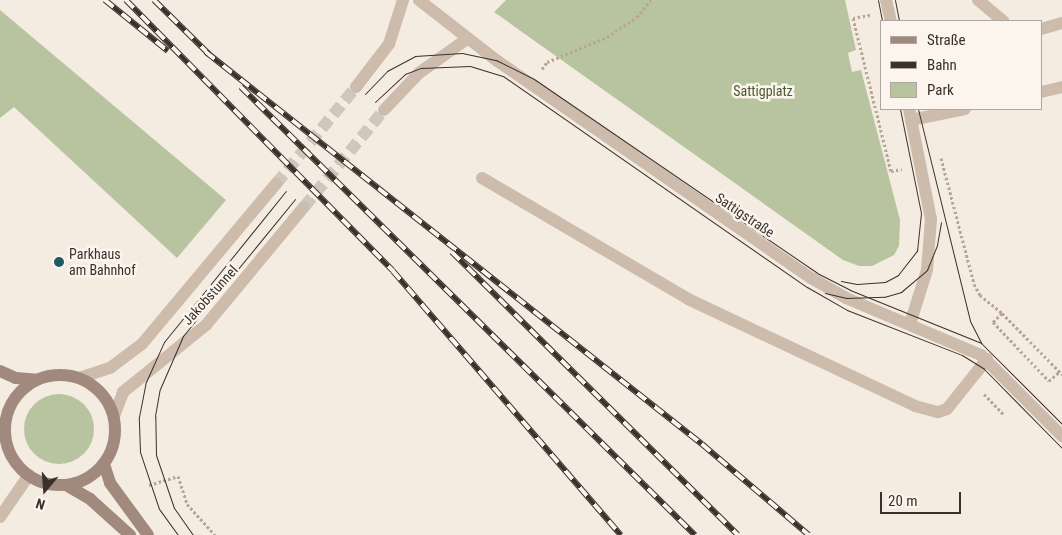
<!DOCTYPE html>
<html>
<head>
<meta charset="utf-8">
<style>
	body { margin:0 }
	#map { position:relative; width:1062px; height:535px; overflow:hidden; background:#f4ebe1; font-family:"Roboto Condensed",sans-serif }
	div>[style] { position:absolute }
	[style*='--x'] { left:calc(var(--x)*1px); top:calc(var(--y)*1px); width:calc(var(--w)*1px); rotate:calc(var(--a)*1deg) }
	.green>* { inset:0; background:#b8c4a0 }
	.round { border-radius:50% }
	.tertiary-tunnel>* { height:12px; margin-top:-6px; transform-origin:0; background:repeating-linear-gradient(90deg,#cfc6bd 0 12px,transparent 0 18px) }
	.path>* { height:3px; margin-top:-1.5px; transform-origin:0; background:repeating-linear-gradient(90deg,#b9a596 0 2.5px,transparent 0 5px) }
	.service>* { height:12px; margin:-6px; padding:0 6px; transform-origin:6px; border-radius:6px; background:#cdbbac }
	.minor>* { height:12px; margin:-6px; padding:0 6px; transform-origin:6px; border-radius:6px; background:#cdbbac }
	.tertiary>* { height:12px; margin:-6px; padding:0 6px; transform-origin:6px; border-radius:6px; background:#cdbbac }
	.secondary>* { height:12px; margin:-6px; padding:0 6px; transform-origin:6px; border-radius:6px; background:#a18a7d }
	.secondary>.ring { margin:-6px; padding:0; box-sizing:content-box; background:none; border:12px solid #a18a7d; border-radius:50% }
	.tram>* { height:1px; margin:-0.5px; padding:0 0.5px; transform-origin:0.5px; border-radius:0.5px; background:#3b302b }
	.rail>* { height:5.5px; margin-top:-2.75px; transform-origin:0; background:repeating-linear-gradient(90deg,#fbf5ee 0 11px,#3b302b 0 22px); box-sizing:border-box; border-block:1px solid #3b302b }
	.dots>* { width:14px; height:14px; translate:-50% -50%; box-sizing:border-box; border:2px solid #fbf5ee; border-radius:50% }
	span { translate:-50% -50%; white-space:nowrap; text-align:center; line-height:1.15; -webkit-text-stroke:5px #fbf5ee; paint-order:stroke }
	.park-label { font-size:14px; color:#4a5a2e }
	.street-label { font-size:14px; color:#3b302b }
	.poi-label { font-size:14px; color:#3b302b }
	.left { translate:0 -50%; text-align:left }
	.legend { position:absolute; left:880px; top:20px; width:162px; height:90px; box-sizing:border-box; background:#fbf5ee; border:1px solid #aea6a0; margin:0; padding:6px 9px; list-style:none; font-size:15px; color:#3b302b }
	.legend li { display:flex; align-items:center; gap:10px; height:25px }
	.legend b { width:25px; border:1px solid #aea6a0 }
	.north { position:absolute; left:20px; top:465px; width:50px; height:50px; -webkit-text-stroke:4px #fbf5ee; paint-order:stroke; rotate:198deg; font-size:14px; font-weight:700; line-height:20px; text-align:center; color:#3b302b }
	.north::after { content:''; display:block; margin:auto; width:18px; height:22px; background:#3b302b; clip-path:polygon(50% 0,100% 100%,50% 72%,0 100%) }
	.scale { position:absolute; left:880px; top:492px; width:81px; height:22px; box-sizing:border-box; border:2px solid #3b302b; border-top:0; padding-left:6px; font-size:15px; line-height:18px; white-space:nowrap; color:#3b302b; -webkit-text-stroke:4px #fbf5ee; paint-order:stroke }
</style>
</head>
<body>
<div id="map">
	<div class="green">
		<i style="clip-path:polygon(506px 0,845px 0,856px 50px,848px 53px,852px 72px,861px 70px,900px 220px,899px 246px,894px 255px,872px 266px,859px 266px,843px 260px,494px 12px)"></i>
		<i style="clip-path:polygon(0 10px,226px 200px,177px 258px,14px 107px,0 118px)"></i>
		<i class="round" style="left:24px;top:394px;width:70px;height:70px"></i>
	</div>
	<div class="tertiary-tunnel">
		<i style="--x:276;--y:184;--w:126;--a:-50.5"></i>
		<i style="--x:304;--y:207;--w:126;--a:-50.5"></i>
	</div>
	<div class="path">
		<i style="--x:870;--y:15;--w:17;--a:170"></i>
		<i style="--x:853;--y:18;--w:158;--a:76.1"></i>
		<i style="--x:891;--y:171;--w:11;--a:-10"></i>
		<i style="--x:542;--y:69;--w:9;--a:-54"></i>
		<i style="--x:547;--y:62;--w:65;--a:-22.6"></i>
		<i style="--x:607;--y:37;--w:36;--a:-34"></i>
		<i style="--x:637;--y:17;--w:22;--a:-51"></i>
		<i style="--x:941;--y:158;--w:130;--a:75.3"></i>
		<i style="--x:974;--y:284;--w:13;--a:61"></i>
		<i style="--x:980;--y:295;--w:28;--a:39"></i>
		<i style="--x:1002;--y:313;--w:13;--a:135"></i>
		<i style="--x:993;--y:322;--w:81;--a:46.5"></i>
		<i style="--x:1049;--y:381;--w:13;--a:-42"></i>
		<i style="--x:1002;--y:313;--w:86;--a:45.5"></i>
		<i style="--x:984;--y:394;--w:29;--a:46"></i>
		<i style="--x:149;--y:485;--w:30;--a:-17"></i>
		<i style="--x:178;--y:476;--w:29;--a:72"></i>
		<i style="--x:187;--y:504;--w:42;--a:47.9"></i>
	</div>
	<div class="service">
		<i style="--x:978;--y:0;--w:33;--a:40"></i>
		<i style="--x:1041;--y:29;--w:22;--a:-16"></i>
		<i style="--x:1041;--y:92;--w:22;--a:-13"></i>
		<i style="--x:911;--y:120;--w:55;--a:-11.5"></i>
		<i style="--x:482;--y:178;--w:239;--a:30.4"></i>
		<i style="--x:688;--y:299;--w:251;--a:25.2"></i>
		<i style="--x:915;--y:406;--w:24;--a:15"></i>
		<i style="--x:938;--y:412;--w:9;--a:-18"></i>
		<i style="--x:947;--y:409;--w:64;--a:-51.3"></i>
	</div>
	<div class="minor">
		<i style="--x:419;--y:0;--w:98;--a:37.9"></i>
		<i style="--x:496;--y:60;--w:383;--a:34.7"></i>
		<i style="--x:811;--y:278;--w:40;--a:29.7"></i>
		<i style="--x:846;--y:298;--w:147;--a:22.9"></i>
		<i style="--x:981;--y:355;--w:115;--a:45"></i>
		<i style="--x:886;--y:0;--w:22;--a:77"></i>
		<i style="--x:909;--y:109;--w:112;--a:78.7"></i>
		<i style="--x:931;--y:219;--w:51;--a:94.5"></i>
		<i style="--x:927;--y:270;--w:57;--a:107.5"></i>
		<i style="--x:0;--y:517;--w:51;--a:-55.4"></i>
	</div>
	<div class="tertiary">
		<i style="--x:356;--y:87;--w:54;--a:-52.5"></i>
		<i style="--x:389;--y:44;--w:46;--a:-72.3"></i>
		<i style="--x:384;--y:110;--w:51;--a:-46.6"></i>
		<i style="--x:419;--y:73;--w:59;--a:-35.3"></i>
		<i style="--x:79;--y:378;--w:33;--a:-18"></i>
		<i style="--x:110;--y:368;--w:40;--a:-37"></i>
		<i style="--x:142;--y:344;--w:209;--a:-50.1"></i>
		<i style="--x:114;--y:416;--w:26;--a:-69"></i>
		<i style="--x:123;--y:392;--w:107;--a:-38.9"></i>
		<i style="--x:206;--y:325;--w:153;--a:-50.3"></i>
	</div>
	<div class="secondary">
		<i style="--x:0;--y:371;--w:17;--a:24"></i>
		<i style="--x:16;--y:378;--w:21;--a:5"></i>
		<i class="ring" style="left:5px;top:375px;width:98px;height:98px"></i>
		<i style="--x:104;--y:464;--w:20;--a:72"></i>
		<i style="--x:110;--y:483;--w:64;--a:53.8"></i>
		<i style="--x:66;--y:485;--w:28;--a:30"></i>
		<i style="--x:90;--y:499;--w:54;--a:42"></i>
	</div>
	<div class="tram">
		<i style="--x:878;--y:0;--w:21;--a:79"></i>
		<i style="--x:895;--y:0;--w:21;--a:79"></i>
		<i style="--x:365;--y:94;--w:32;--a:-46"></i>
		<i style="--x:387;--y:71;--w:32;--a:-28"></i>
		<i style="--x:415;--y:56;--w:47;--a:-3.7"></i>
		<i style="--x:462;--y:53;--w:35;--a:12"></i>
		<i style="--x:496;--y:60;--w:42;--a:26.6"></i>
		<i style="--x:534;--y:79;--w:343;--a:34.4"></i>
		<i style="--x:817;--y:273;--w:37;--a:27"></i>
		<i style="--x:850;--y:290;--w:141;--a:22"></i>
		<i style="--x:375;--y:102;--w:41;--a:-43"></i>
		<i style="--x:405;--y:74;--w:17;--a:-21"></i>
		<i style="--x:421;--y:68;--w:49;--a:-2.3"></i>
		<i style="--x:470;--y:66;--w:34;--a:17"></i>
		<i style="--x:503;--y:76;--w:370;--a:34.8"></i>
		<i style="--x:807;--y:287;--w:46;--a:29.9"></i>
		<i style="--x:847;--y:310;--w:123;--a:21.4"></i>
		<i style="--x:962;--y:355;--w:26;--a:32"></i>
		<i style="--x:984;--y:369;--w:111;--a:45.4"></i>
		<i style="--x:918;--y:109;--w:218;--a:76.2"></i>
		<i style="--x:970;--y:321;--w:25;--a:63"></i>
		<i style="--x:981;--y:343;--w:115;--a:45"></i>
		<i style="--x:841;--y:281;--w:16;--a:11"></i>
		<i style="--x:857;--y:284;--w:28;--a:-4"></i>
		<i style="--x:885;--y:282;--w:15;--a:-28"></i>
		<i style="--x:898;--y:275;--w:31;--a:-52"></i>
		<i style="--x:917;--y:251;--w:38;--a:-84"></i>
		<i style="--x:921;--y:213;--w:106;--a:-101.4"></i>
		<i style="--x:825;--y:293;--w:22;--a:13"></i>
		<i style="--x:846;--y:298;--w:38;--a:-2"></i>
		<i style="--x:884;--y:297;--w:18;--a:-16"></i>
		<i style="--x:901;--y:292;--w:34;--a:-40"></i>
		<i style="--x:927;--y:270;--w:27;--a:-68"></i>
		<i style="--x:937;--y:245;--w:23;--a:-80"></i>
		<i style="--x:178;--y:535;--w:32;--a:-126"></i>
		<i style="--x:159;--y:509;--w:60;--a:-108.4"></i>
		<i style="--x:140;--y:452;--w:35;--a:-92"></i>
		<i style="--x:139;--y:417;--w:36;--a:-79"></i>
		<i style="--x:146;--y:382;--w:44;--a:-65.8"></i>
		<i style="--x:164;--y:342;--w:194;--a:-51.1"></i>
		<i style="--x:193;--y:535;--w:33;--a:-125"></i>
		<i style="--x:174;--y:508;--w:56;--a:-108.8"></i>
		<i style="--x:156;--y:455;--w:39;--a:-91"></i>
		<i style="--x:155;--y:416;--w:27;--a:-80"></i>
		<i style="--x:160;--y:389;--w:58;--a:-66.5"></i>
		<i style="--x:183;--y:336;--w:177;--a:-50.7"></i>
	</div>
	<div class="rail">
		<i style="--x:105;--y:0;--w:81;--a:39"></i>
		<i style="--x:126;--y:0;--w:380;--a:45.4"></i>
		<i style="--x:393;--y:271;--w:349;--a:49.2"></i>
		<i style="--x:154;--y:0;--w:78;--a:44.5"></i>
		<i style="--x:206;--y:52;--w:632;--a:38.32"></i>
		<i style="--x:702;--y:444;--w:140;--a:40.4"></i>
		<i style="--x:241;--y:87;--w:638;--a:44.62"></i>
		<i style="--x:452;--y:252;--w:402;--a:44.7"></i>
	</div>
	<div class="dots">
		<i style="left:59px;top:262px;background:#1f5a5e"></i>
	</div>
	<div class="park-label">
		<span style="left:763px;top:91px">Sattigplatz</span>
	</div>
	<div class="street-label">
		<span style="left:745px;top:215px;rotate:34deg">Sattigstraße</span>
		<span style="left:210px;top:295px;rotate:-48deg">Jakobstunnel</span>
	</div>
	<div class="poi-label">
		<span class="left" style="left:69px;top:262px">Parkhaus<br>am Bahnhof</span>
	</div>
	<ul class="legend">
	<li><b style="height:6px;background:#a18a7d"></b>Straße</li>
	<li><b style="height:6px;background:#3b302b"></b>Bahn</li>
	<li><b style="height:14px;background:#b8c4a0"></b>Park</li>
	</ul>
	<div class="north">N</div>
	<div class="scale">20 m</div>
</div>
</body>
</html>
